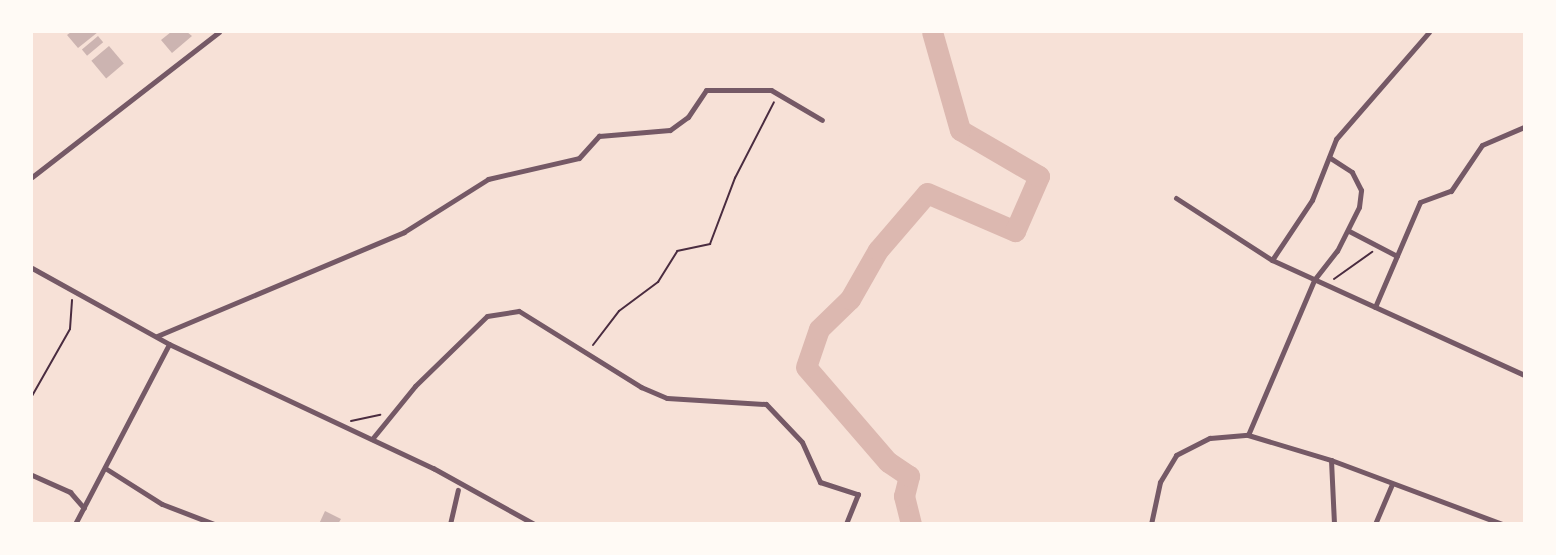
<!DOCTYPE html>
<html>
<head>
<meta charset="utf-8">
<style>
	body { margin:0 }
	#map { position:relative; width:1556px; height:555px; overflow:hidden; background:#f7e1d7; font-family:"Public Sans",sans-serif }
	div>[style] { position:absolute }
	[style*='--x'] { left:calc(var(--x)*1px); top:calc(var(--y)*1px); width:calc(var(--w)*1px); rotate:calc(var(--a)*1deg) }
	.river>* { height:21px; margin:-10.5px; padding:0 10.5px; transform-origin:10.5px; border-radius:10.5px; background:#dcb8b0 }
	.building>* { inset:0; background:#ccb4b1; transform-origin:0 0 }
	.path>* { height:2px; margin:-1px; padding:0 1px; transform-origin:1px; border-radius:1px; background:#4a2c40 }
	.minor>* { height:5px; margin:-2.5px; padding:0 2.5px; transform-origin:2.5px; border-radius:2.5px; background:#755966 }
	span { translate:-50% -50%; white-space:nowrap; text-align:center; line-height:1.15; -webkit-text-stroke:6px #fffaf5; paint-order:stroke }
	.frame { position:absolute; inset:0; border:33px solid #fffaf5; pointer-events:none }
</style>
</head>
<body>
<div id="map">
	<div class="river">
		<i style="--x:911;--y:524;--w:29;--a:-104"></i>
		<i style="--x:904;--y:496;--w:21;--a:-76"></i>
		<i style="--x:909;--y:476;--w:25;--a:-146"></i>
		<i style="--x:888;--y:462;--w:125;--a:-130.8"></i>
		<i style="--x:806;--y:367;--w:40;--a:-71.1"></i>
		<i style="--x:819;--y:329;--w:43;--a:-44.1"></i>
		<i style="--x:850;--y:299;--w:56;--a:-60.3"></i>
		<i style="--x:878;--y:250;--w:75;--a:-49.3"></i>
		<i style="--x:927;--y:193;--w:96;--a:23.4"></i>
		<i style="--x:1015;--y:231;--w:60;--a:-66.4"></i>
		<i style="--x:1039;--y:176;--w:91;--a:-149.8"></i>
		<i style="--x:960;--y:130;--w:102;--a:-105.9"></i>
	</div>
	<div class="building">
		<i style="clip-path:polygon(71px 32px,98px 32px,78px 48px,67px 35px)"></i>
		<i style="clip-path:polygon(171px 32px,187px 32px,192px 36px,172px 53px,161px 40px)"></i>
		<i style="left:98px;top:36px;width:8px;height:21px;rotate:50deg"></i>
		<i style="left:109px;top:46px;width:23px;height:23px;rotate:50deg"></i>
		<i style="clip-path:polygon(325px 511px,341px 519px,338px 524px,319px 524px)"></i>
	</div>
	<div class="path">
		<i style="--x:1334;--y:279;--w:47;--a:-35.4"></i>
		<i style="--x:593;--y:345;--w:43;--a:-52.6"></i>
		<i style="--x:619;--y:311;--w:49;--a:-36.6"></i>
		<i style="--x:658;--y:282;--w:36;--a:-58"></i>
		<i style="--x:677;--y:251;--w:34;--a:-12"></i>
		<i style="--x:710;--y:244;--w:71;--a:-69.3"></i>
		<i style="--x:735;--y:178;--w:85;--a:-62.8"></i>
		<i style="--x:32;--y:396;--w:77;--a:-60.4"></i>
		<i style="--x:70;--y:329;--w:29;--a:-86"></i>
		<i style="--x:351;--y:421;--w:30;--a:-12"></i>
	</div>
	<div class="minor">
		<i style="--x:32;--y:177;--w:237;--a:-37.8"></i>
		<i style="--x:1176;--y:198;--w:114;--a:32.9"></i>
		<i style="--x:1272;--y:260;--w:277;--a:24.5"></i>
		<i style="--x:1349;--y:231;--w:54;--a:27.5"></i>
		<i style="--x:1272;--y:260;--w:72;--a:-56.3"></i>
		<i style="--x:1312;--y:200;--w:66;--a:-68.5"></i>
		<i style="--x:1336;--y:139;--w:142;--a:-49"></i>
		<i style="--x:32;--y:268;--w:157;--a:29"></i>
		<i style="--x:169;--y:344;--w:292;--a:25.2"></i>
		<i style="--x:433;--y:468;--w:115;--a:29"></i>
		<i style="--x:1375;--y:307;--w:114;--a:-66.8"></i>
		<i style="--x:1420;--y:202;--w:33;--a:-20"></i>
		<i style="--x:1451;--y:191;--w:55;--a:-56"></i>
		<i style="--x:1482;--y:145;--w:46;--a:-23.2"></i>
		<i style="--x:157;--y:336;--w:268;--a:-22.8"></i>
		<i style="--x:404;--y:232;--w:99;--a:-32.2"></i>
		<i style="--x:488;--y:179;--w:93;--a:-13"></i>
		<i style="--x:579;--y:158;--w:30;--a:-48"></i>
		<i style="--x:599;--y:136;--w:71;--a:-4.8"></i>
		<i style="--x:670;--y:130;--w:22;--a:-36"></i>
		<i style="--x:688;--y:117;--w:32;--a:-56"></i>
		<i style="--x:706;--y:90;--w:65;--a:0"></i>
		<i style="--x:771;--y:90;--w:59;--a:30.5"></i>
		<i style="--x:1248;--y:435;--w:168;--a:-66.9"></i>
		<i style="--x:1314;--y:280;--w:37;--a:-52"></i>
		<i style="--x:1337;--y:251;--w:49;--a:-63.4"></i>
		<i style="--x:1359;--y:207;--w:17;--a:-83"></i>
		<i style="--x:1361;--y:190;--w:20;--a:-117"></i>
		<i style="--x:1352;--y:172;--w:27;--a:-147"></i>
		<i style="--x:372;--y:439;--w:68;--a:-50.9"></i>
		<i style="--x:415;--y:386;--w:100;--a:-44.2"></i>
		<i style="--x:487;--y:316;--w:32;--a:-9"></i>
		<i style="--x:519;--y:311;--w:144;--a:31.9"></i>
		<i style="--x:641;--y:387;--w:28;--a:23"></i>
		<i style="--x:667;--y:398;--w:99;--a:3.5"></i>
		<i style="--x:766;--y:404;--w:52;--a:46.5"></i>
		<i style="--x:802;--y:442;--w:44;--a:65.8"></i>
		<i style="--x:820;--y:482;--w:40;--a:18"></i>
		<i style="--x:858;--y:494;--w:32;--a:112"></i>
		<i style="--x:1331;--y:460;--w:64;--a:87.3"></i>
		<i style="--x:105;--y:468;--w:67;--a:32.3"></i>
		<i style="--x:162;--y:504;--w:56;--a:21"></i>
		<i style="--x:32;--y:475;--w:42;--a:24.1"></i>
		<i style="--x:70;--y:492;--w:21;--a:49"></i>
		<i style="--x:75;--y:524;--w:203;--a:-62.4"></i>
		<i style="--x:450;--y:524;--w:35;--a:-77"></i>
		<i style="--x:1151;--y:524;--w:43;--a:-77.9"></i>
		<i style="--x:1160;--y:482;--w:31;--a:-59"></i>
		<i style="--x:1176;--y:455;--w:38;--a:-27"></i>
		<i style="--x:1210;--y:438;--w:38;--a:-5"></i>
		<i style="--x:1248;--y:435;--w:87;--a:16.8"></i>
		<i style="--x:1331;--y:460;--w:183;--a:20.5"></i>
		<i style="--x:1375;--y:524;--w:43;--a:-67"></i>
	</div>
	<div class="frame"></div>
</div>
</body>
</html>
